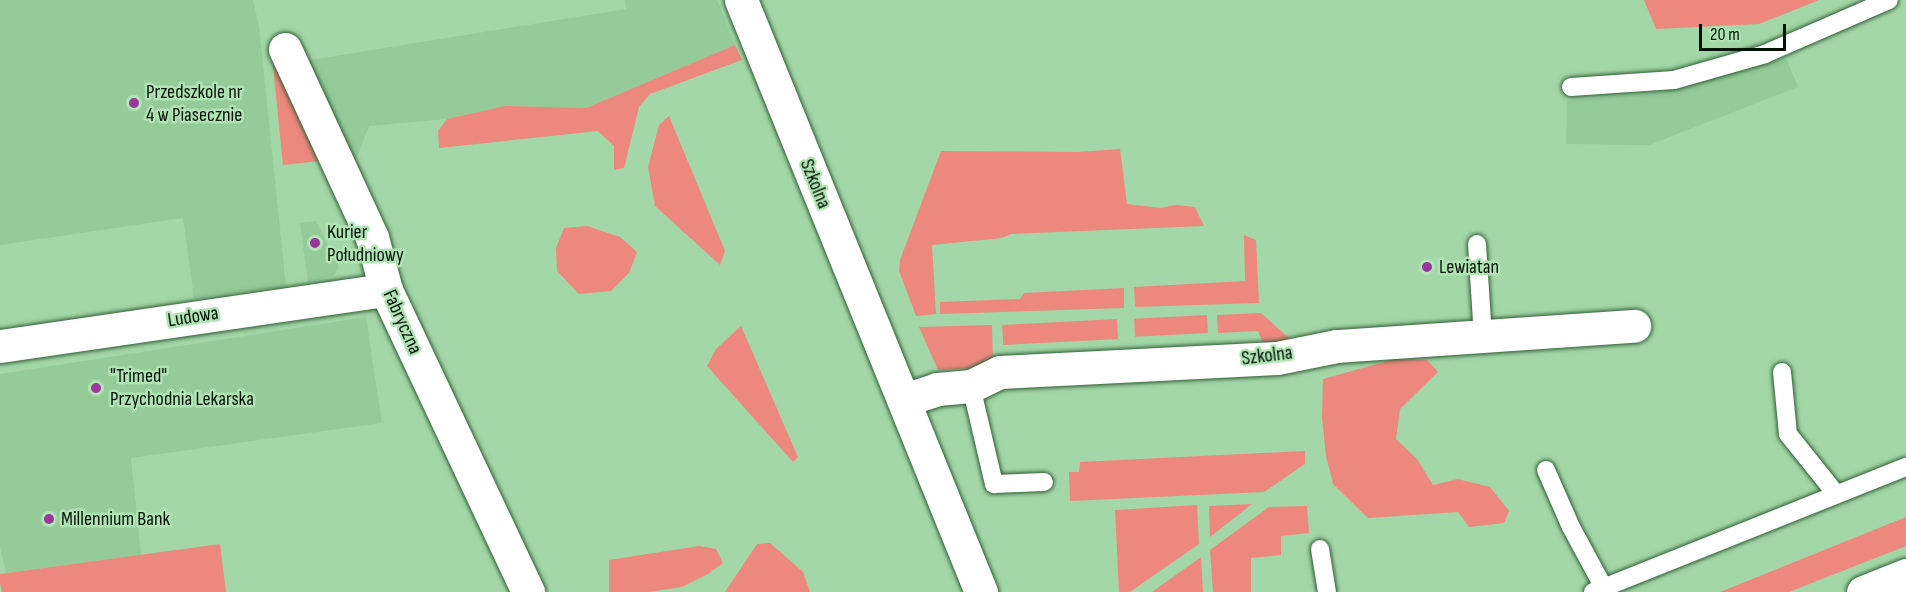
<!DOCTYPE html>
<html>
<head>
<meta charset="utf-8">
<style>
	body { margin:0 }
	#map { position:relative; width:1906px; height:592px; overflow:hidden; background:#a4d7a8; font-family:"Sofia Sans Condensed",sans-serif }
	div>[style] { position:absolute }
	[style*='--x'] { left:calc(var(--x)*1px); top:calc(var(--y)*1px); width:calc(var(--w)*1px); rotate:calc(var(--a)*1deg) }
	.built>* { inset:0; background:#94cb99 }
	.green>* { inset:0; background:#ed887e; transform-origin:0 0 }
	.roads { filter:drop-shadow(0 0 2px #305f36) drop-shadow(0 0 2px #305f36) }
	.service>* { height:18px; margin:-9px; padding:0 9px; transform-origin:9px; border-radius:9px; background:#fff }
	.minor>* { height:33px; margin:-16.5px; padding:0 16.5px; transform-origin:16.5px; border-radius:16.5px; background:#fff }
	.dots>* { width:16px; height:16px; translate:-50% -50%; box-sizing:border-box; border:3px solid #b1e4b5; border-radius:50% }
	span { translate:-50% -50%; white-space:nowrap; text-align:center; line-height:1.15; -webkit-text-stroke:5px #b1e4b5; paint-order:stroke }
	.poi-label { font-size:20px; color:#021304 }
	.left { translate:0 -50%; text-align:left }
	.street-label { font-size:20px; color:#021304 }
	.scale { position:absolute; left:1699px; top:24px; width:87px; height:27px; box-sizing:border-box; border:3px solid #021304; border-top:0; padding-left:8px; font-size:18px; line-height:21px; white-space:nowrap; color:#021304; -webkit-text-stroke:4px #b1e4b5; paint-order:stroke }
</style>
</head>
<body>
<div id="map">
	<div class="built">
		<i style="clip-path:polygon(0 0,253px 0,259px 26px,286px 286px,194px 298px,183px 218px,0 245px)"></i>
		<i style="clip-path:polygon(625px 0,717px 0,735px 45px,586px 108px,505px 106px,447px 119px,369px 126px,351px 172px,298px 62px,626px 9px)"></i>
		<i style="clip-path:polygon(1769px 58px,1787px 60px,1798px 87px,1649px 145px,1566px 144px,1567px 101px,1661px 92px)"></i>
		<i style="clip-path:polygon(316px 221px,339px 268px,333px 276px,308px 282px,300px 223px)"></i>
		<i style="clip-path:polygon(366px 317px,382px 423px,131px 458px,141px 555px,6px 573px,0 547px,0 374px)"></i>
	</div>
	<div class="green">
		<i style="clip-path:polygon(1644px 0,1819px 0,1759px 24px,1656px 29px)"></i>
		<i style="clip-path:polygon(735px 45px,742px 60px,650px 94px,639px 107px,624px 168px,614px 170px,614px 146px,598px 131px,439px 148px,438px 131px,447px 119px,505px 106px,586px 108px)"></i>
		<i style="clip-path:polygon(272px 56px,320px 161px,283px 165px)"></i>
		<i style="clip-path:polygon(669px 116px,725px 251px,720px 265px,655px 206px,648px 167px,659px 125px)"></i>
		<i style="clip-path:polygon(1120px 149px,1127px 204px,1160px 208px,1176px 205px,1195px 207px,1204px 226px,1011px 234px,1002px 238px,932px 245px,936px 314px,916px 316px,899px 271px,900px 260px,941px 151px,1078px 152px)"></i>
		<i style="clip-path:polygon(587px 226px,620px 237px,637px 252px,629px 273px,611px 291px,579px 294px,557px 271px,556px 248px,564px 228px)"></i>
		<i style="clip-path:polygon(1244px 235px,1256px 240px,1259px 303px,1135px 307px,1134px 287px,1245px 281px)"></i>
		<i style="clip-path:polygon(1124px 288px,1124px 308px,940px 314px,940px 302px,1020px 299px,1024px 293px)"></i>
		<i style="clip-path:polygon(1261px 313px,1291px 340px,1265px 348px,1258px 331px,1218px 333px,1217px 315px)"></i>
		<i style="left:1207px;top:315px;width:18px;height:73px;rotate:87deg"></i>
		<i style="left:1117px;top:319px;width:20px;height:115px;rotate:87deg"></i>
		<i style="clip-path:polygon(992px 325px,993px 367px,938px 370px,919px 327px)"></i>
		<i style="clip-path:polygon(741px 326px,798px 457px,793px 462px,707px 366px,716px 349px)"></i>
		<i style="clip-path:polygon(1395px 359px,1427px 360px,1438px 372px,1400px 409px,1396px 439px,1417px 459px,1433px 485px,1458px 479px,1490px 487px,1509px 511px,1504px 523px,1469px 527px,1458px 512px,1368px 518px,1333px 484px,1326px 456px,1322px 417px,1323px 379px)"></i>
		<i style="clip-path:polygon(1305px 451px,1305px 464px,1264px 492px,1070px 501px,1069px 472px,1079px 472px,1080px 462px)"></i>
		<i style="clip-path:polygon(1252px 504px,1210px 537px,1209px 506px)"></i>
		<i style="clip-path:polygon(1197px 505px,1199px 544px,1130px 592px,1119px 592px,1115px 510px)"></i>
		<i style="clip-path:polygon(1307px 506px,1309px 533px,1281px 536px,1281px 555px,1251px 558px,1251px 592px,1213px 592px,1210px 550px,1269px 507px)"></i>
		<i style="clip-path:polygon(1906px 517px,1906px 546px,1789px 592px,1720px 592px)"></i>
		<i style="clip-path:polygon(770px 543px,803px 572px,810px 592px,725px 592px,757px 544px)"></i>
		<i style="clip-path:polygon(220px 544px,226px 592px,2px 592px,0 583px,0 574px)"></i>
		<i style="clip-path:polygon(699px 546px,716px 549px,723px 563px,708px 574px,682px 587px,648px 592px,609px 592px,609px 560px)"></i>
		<i style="clip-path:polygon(1201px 557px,1203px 592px,1152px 592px)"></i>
	</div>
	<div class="roads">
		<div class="service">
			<i style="--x:1571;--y:87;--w:103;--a:-3.9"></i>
			<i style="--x:1674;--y:80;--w:95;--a:-15.9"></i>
			<i style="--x:1765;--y:54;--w:135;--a:-23.5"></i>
			<i style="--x:1477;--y:244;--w:92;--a:86.3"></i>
			<i style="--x:1782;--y:372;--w:62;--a:84.5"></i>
			<i style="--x:1788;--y:434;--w:77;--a:51.3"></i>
			<i style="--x:971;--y:386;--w:101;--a:76.8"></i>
			<i style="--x:994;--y:484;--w:50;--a:-2.3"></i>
			<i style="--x:1546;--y:470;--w:62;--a:66.3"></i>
			<i style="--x:1571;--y:527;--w:69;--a:61.6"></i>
			<i style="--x:1320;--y:549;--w:44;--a:80.8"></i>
			<i style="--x:1593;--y:592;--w:337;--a:-21.8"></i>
		</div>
		<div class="minor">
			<i style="--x:741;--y:0;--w:639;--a:67.93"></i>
			<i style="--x:285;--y:49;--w:207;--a:65.2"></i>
			<i style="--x:372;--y:237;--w:55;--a:75.2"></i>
			<i style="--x:386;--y:290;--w:334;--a:64.8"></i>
			<i style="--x:0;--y:346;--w:390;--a:-8.3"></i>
			<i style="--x:904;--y:400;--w:35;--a:-18"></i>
			<i style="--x:937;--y:389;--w:34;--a:-5"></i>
			<i style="--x:971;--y:386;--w:32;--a:-26"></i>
			<i style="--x:1000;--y:372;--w:277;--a:-2.9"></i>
			<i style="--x:1277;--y:358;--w:61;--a:-11.3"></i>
			<i style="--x:1337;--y:346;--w:298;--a:-3.9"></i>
			<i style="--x:1863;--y:592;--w:46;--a:-21.6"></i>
		</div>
	</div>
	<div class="dots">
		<i style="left:134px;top:103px;background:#9a379d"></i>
		<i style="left:315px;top:243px;background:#9a379d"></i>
		<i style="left:1427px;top:267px;background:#9a379d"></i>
		<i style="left:96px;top:388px;background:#9a379d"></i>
		<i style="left:49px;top:519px;background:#9a379d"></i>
	</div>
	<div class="poi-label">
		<span class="left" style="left:146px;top:104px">Przedszkole nr<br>4 w Piasecznie</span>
		<span class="left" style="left:327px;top:244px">Kurier<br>Południowy</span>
		<span class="left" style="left:1439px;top:267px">Lewiatan</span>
		<span class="left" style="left:110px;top:388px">"Trimed"<br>Przychodnia Lekarska</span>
		<span class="left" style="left:61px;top:519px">Millennium Bank</span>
	</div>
	<div class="street-label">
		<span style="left:815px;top:184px;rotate:68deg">Szkolna</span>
		<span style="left:193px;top:317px;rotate:-9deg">Ludowa</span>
		<span style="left:402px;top:322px;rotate:66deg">Fabryczna</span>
		<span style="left:1267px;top:356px;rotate:-7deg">Szkolna</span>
	</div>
	<div class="scale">20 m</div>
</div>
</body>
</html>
